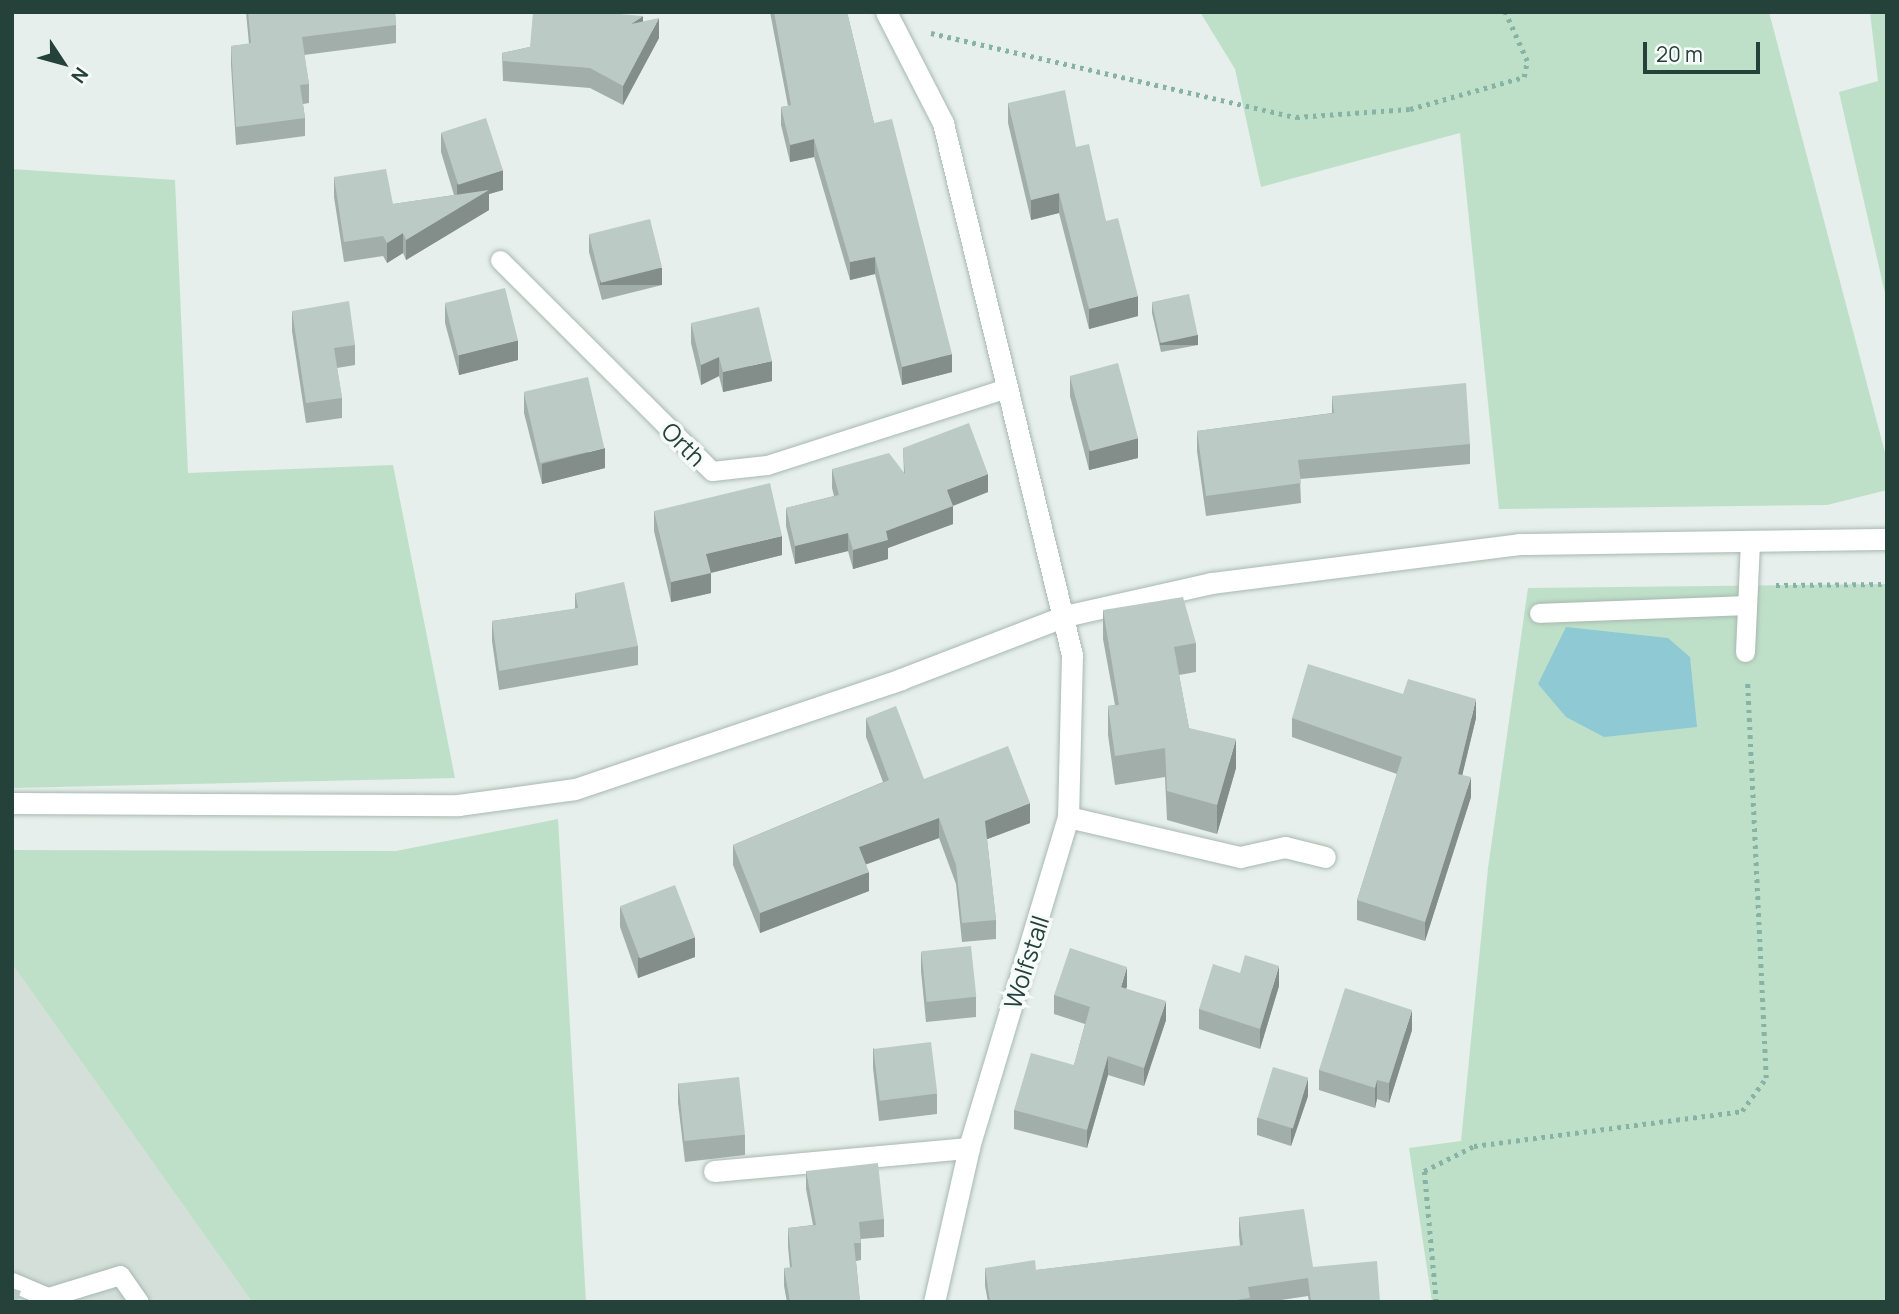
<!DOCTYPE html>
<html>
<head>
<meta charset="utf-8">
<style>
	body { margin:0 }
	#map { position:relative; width:1899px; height:1314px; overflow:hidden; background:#e6efeb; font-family:Manrope,sans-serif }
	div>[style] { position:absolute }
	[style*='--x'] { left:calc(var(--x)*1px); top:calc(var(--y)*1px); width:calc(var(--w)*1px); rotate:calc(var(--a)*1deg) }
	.built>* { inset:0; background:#d4dfda }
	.green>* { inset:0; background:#bfe0c8 }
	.water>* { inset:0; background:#8ec9d4 }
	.path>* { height:4.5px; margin-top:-2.25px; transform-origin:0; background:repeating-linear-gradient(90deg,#86b3a5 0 3.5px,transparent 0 8.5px) }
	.roads { filter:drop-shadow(0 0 2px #a8b8b2) drop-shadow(0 0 2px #a8b8b2) }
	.service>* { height:19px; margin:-9.5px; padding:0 9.5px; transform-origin:9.5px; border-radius:9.5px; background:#fff }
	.minor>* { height:21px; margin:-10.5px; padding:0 10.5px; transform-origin:10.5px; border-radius:10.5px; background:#fff }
	.secondary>* { height:21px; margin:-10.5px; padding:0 10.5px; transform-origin:10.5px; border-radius:10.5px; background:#fff }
	.wall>* { inset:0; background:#a1aea9 }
	.shaded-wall>* { inset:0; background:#838d89; transform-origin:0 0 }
	.building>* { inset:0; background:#bbcac4; transform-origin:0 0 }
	span { translate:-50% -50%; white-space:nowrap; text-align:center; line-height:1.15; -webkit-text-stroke:7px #f7fbf9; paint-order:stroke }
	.street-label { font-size:24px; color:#24423a }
	.frame { position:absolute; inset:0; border:14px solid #24423a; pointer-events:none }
	.north { position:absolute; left:28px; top:28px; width:70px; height:70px; -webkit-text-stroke:5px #f7fbf9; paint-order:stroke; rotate:126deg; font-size:19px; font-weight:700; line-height:28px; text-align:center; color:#24423a }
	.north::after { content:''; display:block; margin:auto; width:24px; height:32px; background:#24423a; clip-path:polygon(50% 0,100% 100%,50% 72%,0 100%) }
	.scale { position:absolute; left:1643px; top:42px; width:117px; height:32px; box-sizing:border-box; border:4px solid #24423a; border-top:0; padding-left:9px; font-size:21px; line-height:24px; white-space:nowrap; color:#24423a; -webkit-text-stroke:5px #f7fbf9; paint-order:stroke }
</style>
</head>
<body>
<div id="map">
	<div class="built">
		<i style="clip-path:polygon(12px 964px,252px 1302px,12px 1302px)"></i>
	</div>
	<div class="green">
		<i style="clip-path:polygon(1200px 12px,1769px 12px,1887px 460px,1887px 490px,1827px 505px,1499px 509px,1460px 133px,1261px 187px,1235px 69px)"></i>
		<i style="clip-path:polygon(1870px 12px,1887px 12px,1887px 302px,1839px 92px,1878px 81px)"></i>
		<i style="clip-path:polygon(12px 169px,175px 180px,188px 473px,393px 465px,455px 778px,12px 788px)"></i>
		<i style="clip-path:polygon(1887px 584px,1887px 1302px,1432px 1302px,1409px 1148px,1461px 1141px,1488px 868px,1528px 588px)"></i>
		<i style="clip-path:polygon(558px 819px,586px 1302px,252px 1302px,12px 964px,12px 850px,396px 851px)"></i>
	</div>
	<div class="water">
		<i style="clip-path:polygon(1566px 627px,1668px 638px,1690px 657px,1697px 727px,1604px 737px,1566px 717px,1538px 684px)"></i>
	</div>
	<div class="path">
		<i style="--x:931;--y:33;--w:375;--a:13"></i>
		<i style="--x:1296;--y:117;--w:114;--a:-4"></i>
		<i style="--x:1410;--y:109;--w:118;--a:-15.7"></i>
		<i style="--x:1524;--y:77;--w:16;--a:-79"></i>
		<i style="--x:1527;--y:61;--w:54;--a:-114.2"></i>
		<i style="--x:1776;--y:585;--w:111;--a:-0.5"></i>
		<i style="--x:1436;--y:1302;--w:132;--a:-95.2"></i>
		<i style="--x:1424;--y:1171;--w:56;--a:-26.6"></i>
		<i style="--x:1474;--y:1146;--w:270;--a:-7.4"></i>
		<i style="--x:1742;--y:1111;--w:41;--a:-54"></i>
		<i style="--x:1766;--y:1078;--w:397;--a:-92.7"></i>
	</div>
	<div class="roads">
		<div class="service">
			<i style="--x:500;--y:260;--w:299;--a:44.9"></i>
			<i style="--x:712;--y:471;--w:55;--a:-6.2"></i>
			<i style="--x:767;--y:465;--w:249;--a:-17.8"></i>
			<i style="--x:1539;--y:613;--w:206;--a:-2.2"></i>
			<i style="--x:1745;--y:652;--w:112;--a:-87.4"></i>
			<i style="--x:12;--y:1282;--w:39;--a:23"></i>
			<i style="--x:48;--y:1297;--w:75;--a:-17"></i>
			<i style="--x:120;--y:1275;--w:33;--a:55"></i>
		</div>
		<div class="minor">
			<i style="--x:886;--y:12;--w:125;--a:62.8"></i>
			<i style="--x:943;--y:123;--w:547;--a:76.37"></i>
			<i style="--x:1072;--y:655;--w:162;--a:91.4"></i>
			<i style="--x:1068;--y:817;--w:345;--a:106.7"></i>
			<i style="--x:969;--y:1148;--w:158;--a:102.8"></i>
			<i style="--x:1068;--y:817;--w:177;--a:13.1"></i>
			<i style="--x:1240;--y:857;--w:46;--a:-12.5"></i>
			<i style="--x:1285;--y:847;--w:41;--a:14"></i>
			<i style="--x:714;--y:1171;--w:256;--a:-5.2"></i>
		</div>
		<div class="secondary">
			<i style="--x:12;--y:803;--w:446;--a:0.3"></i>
			<i style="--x:458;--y:805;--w:118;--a:-7.8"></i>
			<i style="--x:575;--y:789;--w:344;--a:-18.6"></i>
			<i style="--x:901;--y:679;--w:176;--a:-21"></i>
			<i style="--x:1065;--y:616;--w:150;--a:-12.7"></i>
			<i style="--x:1211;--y:583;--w:310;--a:-7.2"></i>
			<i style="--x:1519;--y:544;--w:368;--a:-0.8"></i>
		</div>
	</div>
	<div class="wall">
		<i style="clip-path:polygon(246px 12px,395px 12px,396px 25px,396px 43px,304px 55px,309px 84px,309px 103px,303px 104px,305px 118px,305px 136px,236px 145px,231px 65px,231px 46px,249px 44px)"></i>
		<i style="clip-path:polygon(770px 12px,847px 12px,874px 123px,952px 372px,902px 385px,875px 274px,850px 280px,814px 157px,790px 162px,781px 125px,781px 107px,788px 106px)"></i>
		<i style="clip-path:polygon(643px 22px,659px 38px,623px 105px,590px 88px,503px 81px,502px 53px)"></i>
		<i style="clip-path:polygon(1008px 103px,1076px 147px,1106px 221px,1138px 316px,1089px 329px,1059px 213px,1031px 220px,1008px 123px)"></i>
		<i style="clip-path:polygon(441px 133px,503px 190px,489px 194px,489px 210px,406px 260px,403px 253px,387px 263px,383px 256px,344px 262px,334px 197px,334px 177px,393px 204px,454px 195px,441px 152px)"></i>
		<i style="clip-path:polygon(589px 235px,662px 285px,602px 300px,589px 252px)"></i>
		<i style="clip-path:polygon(1152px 302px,1198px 345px,1161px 352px,1152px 313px)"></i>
		<i style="clip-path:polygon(445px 303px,518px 360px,459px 375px,445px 323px)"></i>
		<i style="clip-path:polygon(292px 311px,355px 345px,355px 365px,337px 368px,342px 398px,342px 418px,306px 423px,292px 331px)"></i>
		<i style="clip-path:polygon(691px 323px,772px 381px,723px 392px,719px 376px,701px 385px,691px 343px)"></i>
		<i style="clip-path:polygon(1070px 376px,1138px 458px,1089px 470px,1070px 396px)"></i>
		<i style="clip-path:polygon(524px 393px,605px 468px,542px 484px,524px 413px)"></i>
		<i style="clip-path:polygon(1332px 396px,1470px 444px,1470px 464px,1300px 479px,1301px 503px,1206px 516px,1197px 451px,1197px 431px,1332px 413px)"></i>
		<i style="clip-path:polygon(903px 448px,988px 492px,953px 506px,953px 524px,888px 548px,888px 559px,853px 569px,848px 551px,795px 564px,786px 526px,786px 508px,834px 496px,832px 488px,832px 469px,904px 473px)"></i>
		<i style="clip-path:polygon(654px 511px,782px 555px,711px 573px,711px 593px,671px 602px,654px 531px)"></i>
		<i style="clip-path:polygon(575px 593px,638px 646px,638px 665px,499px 690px,492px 641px,492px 621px,575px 609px)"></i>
		<i style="clip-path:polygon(1103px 610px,1196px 643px,1196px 672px,1179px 675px,1189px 728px,1236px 768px,1217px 834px,1167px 820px,1165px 777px,1115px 785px,1108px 735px,1108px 706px,1115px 705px,1103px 639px)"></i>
		<i style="clip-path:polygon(866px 718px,924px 779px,1030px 823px,987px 839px,996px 920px,996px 939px,962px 942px,956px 884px,939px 838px,866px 864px,869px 891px,760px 933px,733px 865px,733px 845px,883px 782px,866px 737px)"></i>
		<i style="clip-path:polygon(1292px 718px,1476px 718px,1462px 775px,1471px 797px,1425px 941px,1357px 920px,1357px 900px,1397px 774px,1292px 737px)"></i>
		<i style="clip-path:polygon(620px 907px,695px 957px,638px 978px,620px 927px)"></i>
		<i style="clip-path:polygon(921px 952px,976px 997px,976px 1017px,926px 1022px,921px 971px)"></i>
		<i style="clip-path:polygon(1127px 986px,1126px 989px,1166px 1020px,1144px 1086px,1108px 1075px,1087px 1148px,1014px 1129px,1014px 1110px,1074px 1065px,1085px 1024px,1054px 1014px,1054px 995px)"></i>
		<i style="clip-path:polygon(1279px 986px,1260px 1049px,1199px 1029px,1199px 1009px)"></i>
		<i style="clip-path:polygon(1412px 1030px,1389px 1103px,1377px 1099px,1375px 1108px,1319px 1090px,1319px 1070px)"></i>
		<i style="clip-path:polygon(873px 1048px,937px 1094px,937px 1114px,879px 1121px,873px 1068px)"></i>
		<i style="clip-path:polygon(678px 1083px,745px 1135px,745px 1155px,685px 1162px,678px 1103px)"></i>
		<i style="clip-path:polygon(1308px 1096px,1291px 1146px,1257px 1135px,1257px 1118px)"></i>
		<i style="clip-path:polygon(806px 1171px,884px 1219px,884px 1237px,861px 1239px,861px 1260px,856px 1261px,860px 1302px,787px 1302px,784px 1286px,784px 1268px,790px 1268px,788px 1246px,788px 1228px,813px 1225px,806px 1189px)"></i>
		<i style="clip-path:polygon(1239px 1217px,1313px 1267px,1380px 1302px,1309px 1302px,1308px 1296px,1268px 1302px,988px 1302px,985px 1286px,985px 1268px,1036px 1270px,1240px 1246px,1239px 1235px)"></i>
	</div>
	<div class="shaded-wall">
		<i style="clip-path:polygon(643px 16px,643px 36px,631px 24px)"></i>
		<i style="clip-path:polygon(659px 18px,659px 38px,623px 105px,623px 86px)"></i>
		<i style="clip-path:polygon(814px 139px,814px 157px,790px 162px,790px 145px)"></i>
		<i style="clip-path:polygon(503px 170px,503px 190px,489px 194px,489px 210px,406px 260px,406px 240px,457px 204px,457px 184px)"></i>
		<i style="clip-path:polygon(1059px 193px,1059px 213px,1031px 220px,1031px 200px)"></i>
		<i style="clip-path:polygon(403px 233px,403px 253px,387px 263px,387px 243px)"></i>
		<i style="clip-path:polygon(875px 257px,875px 274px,850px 280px,850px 262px)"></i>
		<i style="left:662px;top:268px;width:17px;height:62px;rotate:90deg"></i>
		<i style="clip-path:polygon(1138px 296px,1138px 316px,1089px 329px,1089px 309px)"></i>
		<i style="left:1198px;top:335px;width:10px;height:38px;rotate:90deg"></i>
		<i style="clip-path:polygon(518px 340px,518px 360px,459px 375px,459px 355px)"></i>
		<i style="clip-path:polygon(952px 354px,952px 372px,902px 385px,902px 367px)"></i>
		<i style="clip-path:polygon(719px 357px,719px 376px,701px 385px,701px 365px)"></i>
		<i style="clip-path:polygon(772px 361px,772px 381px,723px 392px,723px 372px)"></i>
		<i style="clip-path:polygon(1138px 438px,1138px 458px,1089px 470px,1089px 450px)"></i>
		<i style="clip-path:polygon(605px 448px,605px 468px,542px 484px,542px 464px)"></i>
		<i style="clip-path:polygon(988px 474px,988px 492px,947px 508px,947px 490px)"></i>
		<i style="clip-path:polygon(953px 506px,953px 524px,888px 548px,888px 559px,853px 569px,853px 550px,886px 531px)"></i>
		<i style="clip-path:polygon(848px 533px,848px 551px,795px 564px,795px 546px)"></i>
		<i style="clip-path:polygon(782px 536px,782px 555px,706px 574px,706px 554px)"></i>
		<i style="clip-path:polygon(711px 573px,711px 593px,671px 602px,671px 582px)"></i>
		<i style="clip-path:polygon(1476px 699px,1476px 718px,1458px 793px,1458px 774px)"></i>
		<i style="clip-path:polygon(1236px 739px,1236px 768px,1217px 834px,1217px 805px)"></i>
		<i style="clip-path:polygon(1471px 777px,1471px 797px,1425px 941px,1425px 922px)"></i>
		<i style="clip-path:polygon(1030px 803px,1030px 823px,985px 840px,985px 821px)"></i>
		<i style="clip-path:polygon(939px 818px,939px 838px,859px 867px,859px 847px)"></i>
		<i style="clip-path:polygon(869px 872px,869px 891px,760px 933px,760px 913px)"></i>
		<i style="clip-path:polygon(695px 937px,695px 957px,638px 978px,638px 958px)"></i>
		<i style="clip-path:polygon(1279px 966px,1279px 986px,1260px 1049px,1260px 1029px)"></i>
		<i style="clip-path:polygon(1127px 967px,1127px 986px,1121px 1006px,1121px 987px)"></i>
		<i style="clip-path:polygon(1166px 1001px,1166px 1020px,1144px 1086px,1144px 1068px)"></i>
		<i style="clip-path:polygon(1412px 1010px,1412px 1030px,1389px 1103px,1389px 1083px)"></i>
		<i style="clip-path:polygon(1108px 1056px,1108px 1075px,1087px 1148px,1087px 1130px)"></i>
		<i style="clip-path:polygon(1308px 1078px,1308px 1096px,1291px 1146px,1291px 1129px)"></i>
		<i style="clip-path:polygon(1377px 1080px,1377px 1099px,1375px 1108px,1375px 1088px)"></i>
	</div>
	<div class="building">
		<i style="clip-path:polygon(248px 12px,395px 12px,396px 25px,302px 37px,309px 84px,300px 85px,305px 118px,236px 127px,231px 46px,251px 43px)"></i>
		<i style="clip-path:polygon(533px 12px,596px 12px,643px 16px,631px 24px,659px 18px,623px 86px,590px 68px,503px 61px,502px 53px,530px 47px)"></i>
		<i style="clip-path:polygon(774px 12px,847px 12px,874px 123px,892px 119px,952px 354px,902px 367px,875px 257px,850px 262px,814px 139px,790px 145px,781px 107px,791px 105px)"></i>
		<i style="clip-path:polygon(1065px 90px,1076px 147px,1089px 144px,1106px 221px,1118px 218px,1138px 296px,1089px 309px,1059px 193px,1031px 200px,1008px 103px)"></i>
		<i style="left:486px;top:118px;width:55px;height:47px;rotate:72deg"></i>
		<i style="clip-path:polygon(386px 169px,393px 204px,489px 190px,406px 240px,403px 233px,387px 243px,383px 236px,344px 242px,334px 177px)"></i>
		<i style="left:650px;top:219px;width:50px;height:63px;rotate:76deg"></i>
		<i style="left:505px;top:288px;width:54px;height:62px;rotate:76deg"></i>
		<i style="left:1189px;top:294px;width:42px;height:38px;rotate:78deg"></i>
		<i style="clip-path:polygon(349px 301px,355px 345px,334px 348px,342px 398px,306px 403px,292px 311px)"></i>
		<i style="clip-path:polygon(759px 307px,772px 361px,723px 372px,719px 357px,701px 365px,691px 323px)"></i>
		<i style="left:1118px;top:363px;width:78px;height:50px;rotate:75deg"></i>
		<i style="left:588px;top:377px;width:73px;height:66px;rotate:77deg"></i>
		<i style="clip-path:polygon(1466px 383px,1470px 444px,1298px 460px,1301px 483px,1206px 496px,1197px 431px,1334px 413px,1332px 396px)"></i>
		<i style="clip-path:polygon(969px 423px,988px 474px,947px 490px,953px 506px,886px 531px,888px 540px,853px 550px,848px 533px,795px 546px,786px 508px,839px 495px,832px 469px,889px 453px,905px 474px,903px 448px)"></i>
		<i style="clip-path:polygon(770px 483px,782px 536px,706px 554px,711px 573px,671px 582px,654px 511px)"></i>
		<i style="clip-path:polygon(624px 582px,638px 646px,499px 671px,492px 621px,578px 608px,575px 593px)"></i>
		<i style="clip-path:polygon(1183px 597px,1196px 643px,1174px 647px,1189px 728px,1236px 739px,1217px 805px,1167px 791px,1165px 748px,1115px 756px,1108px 706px,1119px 705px,1103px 610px)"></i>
		<i style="clip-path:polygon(1308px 664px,1403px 694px,1408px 679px,1476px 699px,1458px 774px,1471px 777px,1425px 922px,1357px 900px,1402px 757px,1292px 718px)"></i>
		<i style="clip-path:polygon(896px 706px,924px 779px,1008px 746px,1030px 803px,985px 821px,996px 920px,962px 923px,956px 865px,939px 818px,859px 847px,869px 872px,760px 913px,733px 845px,889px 780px,866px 718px)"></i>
		<i style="left:675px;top:885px;width:56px;height:59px;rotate:69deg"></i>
		<i style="left:971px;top:946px;width:51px;height:50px;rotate:84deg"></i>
		<i style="clip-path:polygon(1070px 948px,1127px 967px,1121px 987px,1166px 1001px,1144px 1068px,1108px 1056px,1087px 1130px,1014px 1110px,1031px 1053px,1074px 1065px,1090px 1007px,1054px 995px)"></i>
		<i style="clip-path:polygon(1245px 955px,1279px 966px,1260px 1029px,1199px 1009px,1213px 964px,1240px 973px)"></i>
		<i style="clip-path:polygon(1345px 988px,1412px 1010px,1389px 1083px,1377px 1080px,1375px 1088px,1319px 1070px)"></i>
		<i style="left:931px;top:1042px;width:52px;height:58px;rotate:83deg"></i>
		<i style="left:1273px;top:1067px;width:37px;height:53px;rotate:17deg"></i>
		<i style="left:739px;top:1077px;width:58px;height:61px;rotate:84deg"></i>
		<i style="clip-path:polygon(878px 1163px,884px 1219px,859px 1222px,861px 1243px,854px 1243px,860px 1302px,790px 1302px,784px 1268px,792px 1267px,788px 1228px,816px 1225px,806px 1171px)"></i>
		<i style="clip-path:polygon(1304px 1209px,1313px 1267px,1377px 1261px,1380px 1302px,1311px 1302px,1308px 1278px,1248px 1287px,1250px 1298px,1223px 1302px,990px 1302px,985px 1268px,1035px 1260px,1036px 1270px,1243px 1245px,1239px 1217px)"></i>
		<i style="clip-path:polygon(12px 1288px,21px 1291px,17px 1302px,12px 1302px)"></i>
	</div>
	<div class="street-label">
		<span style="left:684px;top:444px;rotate:45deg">Orth</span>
		<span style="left:1026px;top:962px;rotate:-72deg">Wolfstall</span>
	</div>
	<div class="frame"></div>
	<div class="north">N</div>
	<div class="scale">20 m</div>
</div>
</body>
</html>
